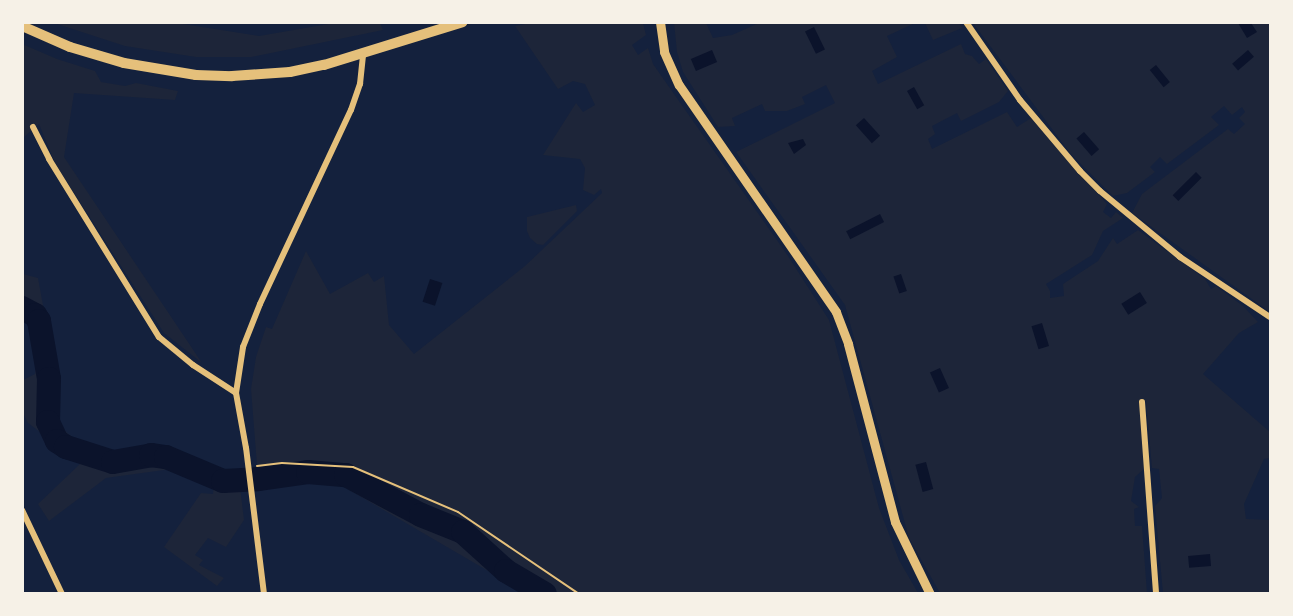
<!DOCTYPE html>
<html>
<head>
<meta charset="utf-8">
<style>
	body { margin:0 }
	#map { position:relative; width:1293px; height:616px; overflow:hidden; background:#14213d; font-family:Cabin,sans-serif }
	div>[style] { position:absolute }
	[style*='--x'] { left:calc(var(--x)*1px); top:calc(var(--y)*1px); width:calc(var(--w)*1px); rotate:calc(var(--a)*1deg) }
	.green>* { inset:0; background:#1d2539 }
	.water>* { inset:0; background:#0b132b; transform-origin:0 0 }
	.river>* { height:24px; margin:-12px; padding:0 12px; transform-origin:12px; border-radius:12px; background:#0b132b }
	.path>* { height:2px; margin:-1px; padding:0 1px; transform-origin:1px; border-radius:1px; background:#e5c07b }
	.minor>* { height:6px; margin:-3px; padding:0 3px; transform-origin:3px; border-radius:3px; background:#e5c07b }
	.tertiary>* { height:9px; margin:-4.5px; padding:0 4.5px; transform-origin:4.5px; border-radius:4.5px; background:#e5c07b }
	.secondary>* { height:10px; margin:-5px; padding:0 5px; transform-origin:5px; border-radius:5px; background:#e5c07b }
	span { translate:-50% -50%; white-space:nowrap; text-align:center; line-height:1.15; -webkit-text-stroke:4.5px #f6f1e7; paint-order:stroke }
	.frame { position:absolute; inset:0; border:24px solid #f6f1e7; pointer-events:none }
</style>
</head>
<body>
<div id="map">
	<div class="green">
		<i style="clip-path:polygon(340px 22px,380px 23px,383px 30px,251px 57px,196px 57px,125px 46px,54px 23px,177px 23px,259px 36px)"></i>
		<i style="clip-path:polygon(536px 22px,643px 23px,646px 35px,632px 45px,638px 55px,648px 48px,653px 64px,674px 94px,786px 253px,829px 320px,879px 508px,899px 560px,918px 593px,526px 593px,327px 477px,326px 470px,282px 471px,258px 478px,251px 389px,256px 357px,266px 327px,272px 329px,306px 251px,330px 294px,368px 273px,374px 282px,384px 276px,389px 325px,414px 354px,525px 266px,602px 193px,601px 189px,594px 195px,583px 190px,585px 168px,580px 159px,543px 155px,576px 103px,583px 112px,595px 105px,585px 84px,573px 81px,558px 89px,515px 26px)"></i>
		<i style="clip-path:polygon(674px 22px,706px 23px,713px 38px,732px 35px,759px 23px,915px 23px,887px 36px,897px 57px,872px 71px,878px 84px,961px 44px,965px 54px,972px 56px,979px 64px,986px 59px,1008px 91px,999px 102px,961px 121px,957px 113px,932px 126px,935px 134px,928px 139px,932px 149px,1007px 112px,1017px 127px,1031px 118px,1107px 204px,1103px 212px,1111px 218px,1116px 212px,1123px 218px,1103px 231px,1092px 255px,1046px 284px,1050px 291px,1050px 298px,1064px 296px,1063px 284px,1098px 261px,1113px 238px,1117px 244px,1138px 230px,1205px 279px,1211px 289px,1216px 286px,1243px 306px,1258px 322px,1239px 333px,1203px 374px,1270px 432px,1270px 458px,1264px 459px,1244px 504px,1246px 519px,1270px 520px,1270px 593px,1163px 593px,1155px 506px,1162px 498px,1159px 469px,1152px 468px,1146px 401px,1139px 402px,1144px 469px,1135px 477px,1131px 501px,1139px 507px,1134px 509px,1135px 526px,1142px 526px,1147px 593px,940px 593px,909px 538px,845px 305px,736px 152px,835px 103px,826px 85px,802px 97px,805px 104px,787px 111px,765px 111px,762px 104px,732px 118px,735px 126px,718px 127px,683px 72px,677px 52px)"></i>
		<i style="clip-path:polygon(925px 23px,959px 23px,962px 28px,933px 40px)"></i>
		<i style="clip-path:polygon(973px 23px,1270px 23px,1270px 312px,1132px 213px,1142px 194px,1228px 129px,1234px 134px,1245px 124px,1239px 118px,1245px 112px,1242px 107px,1232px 115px,1224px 106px,1211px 117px,1219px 125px,1167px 164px,1160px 157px,1150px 167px,1155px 172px,1127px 193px,1113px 196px,1070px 153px)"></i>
		<i style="clip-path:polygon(22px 44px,57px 59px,95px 71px,101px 82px,125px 86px,136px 83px,178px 91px,175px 100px,74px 93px,64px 157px,202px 363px,164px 333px,55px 163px,39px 124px,23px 138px)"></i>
		<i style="clip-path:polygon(576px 205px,577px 211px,543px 245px,537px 244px,530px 238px,527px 231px,527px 217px)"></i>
		<i style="clip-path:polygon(23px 274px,38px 278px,52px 354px,40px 410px,89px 451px,171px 454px,171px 469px,106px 478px,49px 521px,38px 504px,81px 463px,28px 423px,23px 413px,23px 380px,35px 374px,38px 354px,31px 326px,23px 319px)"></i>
		<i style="clip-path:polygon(214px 484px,240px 487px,244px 520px,226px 547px,208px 538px,195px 555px,203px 560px,199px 565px,224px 578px,217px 586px,164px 547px,201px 493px,213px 494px)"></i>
	</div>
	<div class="water">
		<i style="clip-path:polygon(1238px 23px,1251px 23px,1257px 32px,1247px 38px)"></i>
		<i style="left:814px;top:27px;width:25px;height:10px;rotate:64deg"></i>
		<i style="left:712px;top:50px;width:13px;height:23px;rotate:67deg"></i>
		<i style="left:1248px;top:50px;width:9px;height:21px;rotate:49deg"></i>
		<i style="left:1156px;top:65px;width:22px;height:8px;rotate:51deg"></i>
		<i style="left:914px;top:87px;width:21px;height:8px;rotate:61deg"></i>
		<i style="left:864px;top:118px;width:24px;height:11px;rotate:48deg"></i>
		<i style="left:1084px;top:132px;width:23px;height:10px;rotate:49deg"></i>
		<i style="clip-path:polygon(803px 139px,806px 145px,794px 154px,788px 143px)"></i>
		<i style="left:1196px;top:172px;width:8px;height:33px;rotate:45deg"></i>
		<i style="left:880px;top:214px;width:9px;height:38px;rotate:63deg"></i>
		<i style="left:901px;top:274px;width:18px;height:8px;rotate:71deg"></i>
		<i style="left:430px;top:279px;width:13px;height:24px;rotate:18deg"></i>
		<i style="left:1140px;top:292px;width:13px;height:22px;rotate:58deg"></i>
		<i style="left:1042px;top:323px;width:24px;height:11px;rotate:73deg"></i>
		<i style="left:940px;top:368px;width:22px;height:11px;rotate:66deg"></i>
		<i style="left:926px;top:462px;width:28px;height:11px;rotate:75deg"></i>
		<i style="left:1210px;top:554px;width:12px;height:22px;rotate:85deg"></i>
	</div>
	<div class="river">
		<i style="--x:22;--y:308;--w:15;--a:28"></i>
		<i style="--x:35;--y:315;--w:7;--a:56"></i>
		<i style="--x:39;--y:321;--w:59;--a:80.2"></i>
		<i style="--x:49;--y:379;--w:43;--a:91.3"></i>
		<i style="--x:48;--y:422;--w:21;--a:65"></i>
		<i style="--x:57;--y:441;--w:11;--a:34"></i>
		<i style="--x:66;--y:447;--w:49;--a:17.7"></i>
		<i style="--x:113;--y:462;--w:39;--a:-10"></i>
		<i style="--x:151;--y:455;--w:15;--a:8"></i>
		<i style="--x:166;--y:457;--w:62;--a:22.8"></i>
		<i style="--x:223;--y:481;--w:35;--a:-3"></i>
		<i style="--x:258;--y:479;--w:50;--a:-8"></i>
		<i style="--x:308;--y:472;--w:38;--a:5"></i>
		<i style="--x:346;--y:475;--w:85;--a:28.1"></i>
		<i style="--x:421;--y:515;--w:45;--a:22"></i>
		<i style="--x:463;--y:532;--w:58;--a:42.2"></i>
		<i style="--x:506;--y:571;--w:45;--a:30.5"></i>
	</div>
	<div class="path">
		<i style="--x:257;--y:466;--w:25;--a:-7"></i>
		<i style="--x:282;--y:463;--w:71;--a:3.2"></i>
		<i style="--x:353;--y:467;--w:114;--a:23.2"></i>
		<i style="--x:458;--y:512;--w:146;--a:34.1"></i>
	</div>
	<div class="minor">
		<i style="--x:966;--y:22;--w:95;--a:55.3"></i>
		<i style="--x:1020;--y:100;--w:93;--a:49.8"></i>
		<i style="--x:1080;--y:171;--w:28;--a:45"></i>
		<i style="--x:1100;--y:191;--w:104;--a:39.5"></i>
		<i style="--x:1180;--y:257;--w:108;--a:33.7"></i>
		<i style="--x:33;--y:127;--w:36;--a:63"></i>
		<i style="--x:49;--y:159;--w:209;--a:58.3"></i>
		<i style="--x:159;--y:337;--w:44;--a:39.5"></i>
		<i style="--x:193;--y:365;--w:51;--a:33.1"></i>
		<i style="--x:1142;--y:402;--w:193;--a:85.8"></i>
		<i style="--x:22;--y:510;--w:93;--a:64.5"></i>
		<i style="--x:264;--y:594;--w:147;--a:-97"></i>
		<i style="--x:246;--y:448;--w:56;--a:-100.3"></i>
		<i style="--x:236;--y:393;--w:47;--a:-81.3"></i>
		<i style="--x:243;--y:347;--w:46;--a:-68.4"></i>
		<i style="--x:260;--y:304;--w:214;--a:-64.9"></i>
		<i style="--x:351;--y:110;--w:28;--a:-71"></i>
		<i style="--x:360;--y:84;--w:30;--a:-84"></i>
	</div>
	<div class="tertiary">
		<i style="--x:660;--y:22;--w:30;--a:82"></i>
		<i style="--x:664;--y:52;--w:36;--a:66"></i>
		<i style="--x:679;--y:85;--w:276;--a:55.3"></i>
		<i style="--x:836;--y:312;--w:34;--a:69"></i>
		<i style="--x:848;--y:344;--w:184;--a:75.2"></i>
		<i style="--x:895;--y:522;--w:80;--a:64.1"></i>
	</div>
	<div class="secondary">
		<i style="--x:22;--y:26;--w:52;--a:23.6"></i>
		<i style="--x:70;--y:47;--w:56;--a:16.5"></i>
		<i style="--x:124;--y:63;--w:73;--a:9.5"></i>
		<i style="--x:196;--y:75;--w:36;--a:2"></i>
		<i style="--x:232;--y:76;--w:58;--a:-3.9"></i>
		<i style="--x:290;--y:72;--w:35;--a:-12"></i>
		<i style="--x:324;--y:65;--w:145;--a:-17.2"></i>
	</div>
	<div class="frame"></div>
</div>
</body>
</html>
